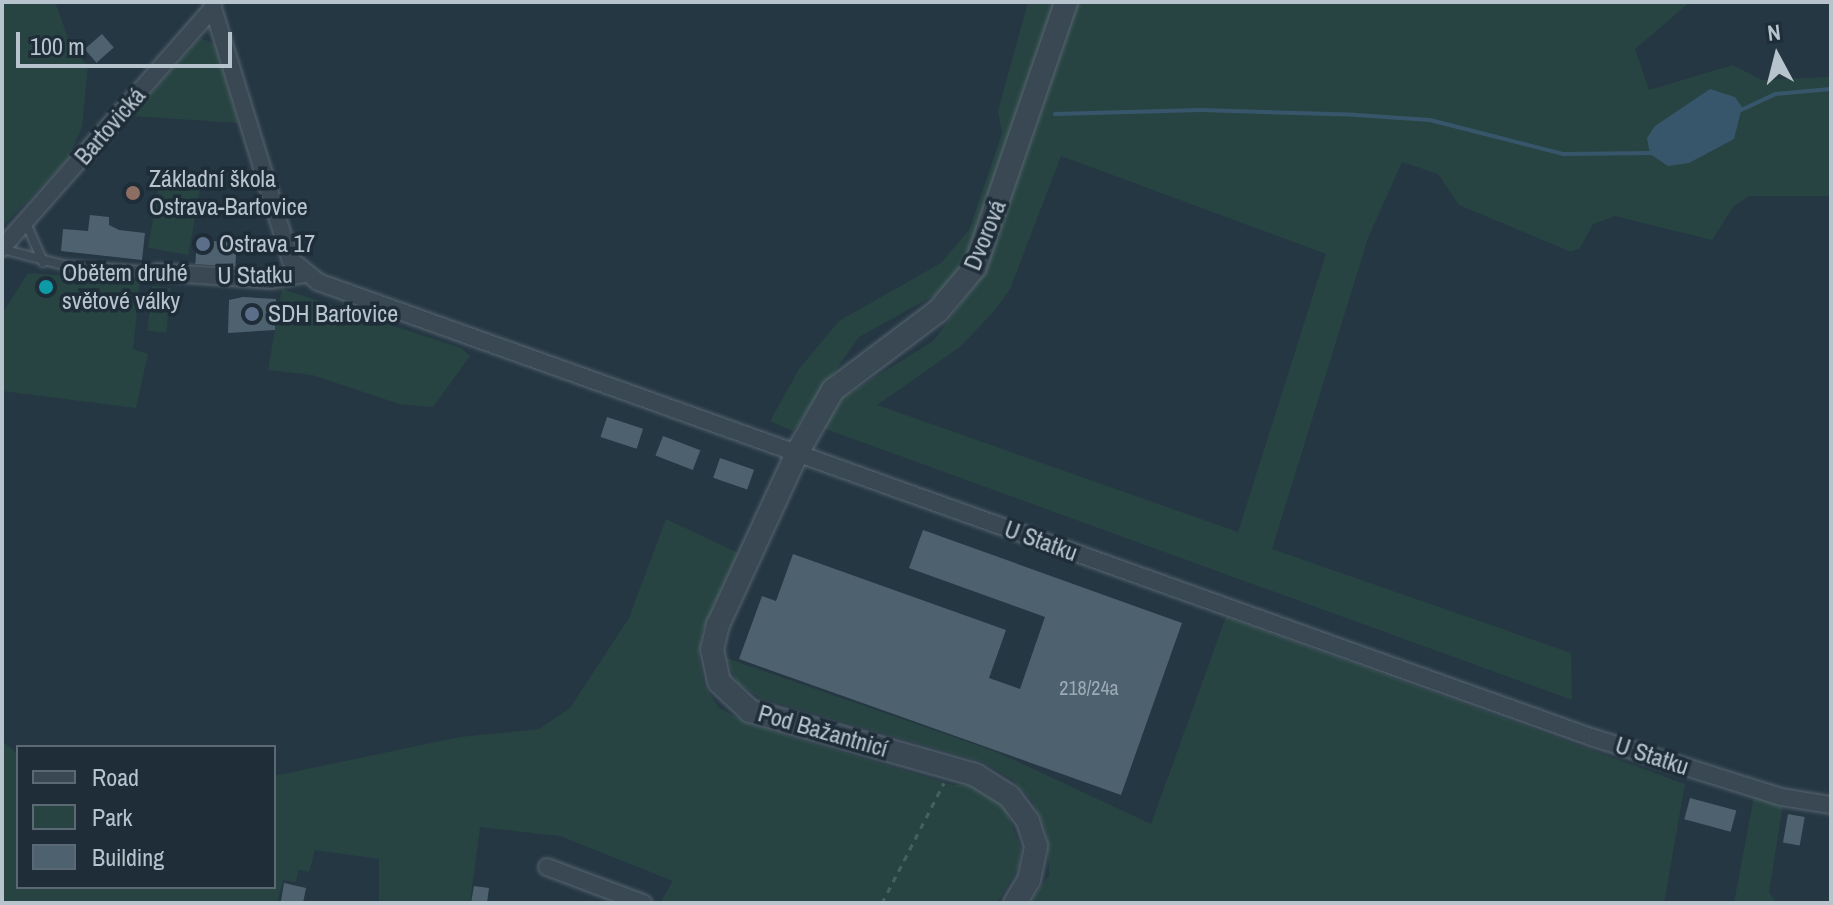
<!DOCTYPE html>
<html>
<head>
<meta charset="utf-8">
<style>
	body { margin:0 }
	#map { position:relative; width:1833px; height:905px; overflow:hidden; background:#253743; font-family:"Archivo Narrow",sans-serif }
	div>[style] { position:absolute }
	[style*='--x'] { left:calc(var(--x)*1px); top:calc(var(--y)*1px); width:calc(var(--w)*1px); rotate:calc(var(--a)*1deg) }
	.green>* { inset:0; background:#274442; transform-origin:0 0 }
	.water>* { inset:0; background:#38566b }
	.stream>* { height:4px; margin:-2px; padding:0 2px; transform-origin:2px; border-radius:2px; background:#38566b }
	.building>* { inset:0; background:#4e616e; transform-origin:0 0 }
	.path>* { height:3px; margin-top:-1.5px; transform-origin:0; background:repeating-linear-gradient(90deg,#46605e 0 6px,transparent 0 12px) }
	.roads { filter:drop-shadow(0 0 2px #586670) drop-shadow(0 0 2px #586670) }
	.service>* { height:8px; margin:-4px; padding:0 4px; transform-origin:4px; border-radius:4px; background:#3a4853 }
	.minor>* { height:16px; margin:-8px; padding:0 8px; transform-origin:8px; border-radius:8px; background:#3a4853 }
	.tertiary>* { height:22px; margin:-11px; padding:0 11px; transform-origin:11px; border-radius:11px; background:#3a4853 }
	.dots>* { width:22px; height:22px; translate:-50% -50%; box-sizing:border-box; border:4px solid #1e2d38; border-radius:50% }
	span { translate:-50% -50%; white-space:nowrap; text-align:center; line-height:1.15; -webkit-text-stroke:7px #1e2d38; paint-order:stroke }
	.number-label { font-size:20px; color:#9daab5 }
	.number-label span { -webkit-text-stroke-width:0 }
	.street-label { font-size:24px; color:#b7c3cd }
	.poi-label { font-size:24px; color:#b7c3cd }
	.left { translate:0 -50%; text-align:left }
	.frame { position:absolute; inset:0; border:4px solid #b7c3cd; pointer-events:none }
	.legend { position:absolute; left:16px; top:745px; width:260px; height:144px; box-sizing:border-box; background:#1e2d38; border:2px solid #5b6974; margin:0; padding:10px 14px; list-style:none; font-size:24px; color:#b7c3cd }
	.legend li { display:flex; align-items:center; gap:16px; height:40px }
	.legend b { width:40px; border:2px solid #5b6974 }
	.north { position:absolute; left:1737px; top:16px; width:80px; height:80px; -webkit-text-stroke:6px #1e2d38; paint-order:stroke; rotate:353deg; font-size:22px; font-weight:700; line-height:32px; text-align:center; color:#b7c3cd }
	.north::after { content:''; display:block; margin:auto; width:28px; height:36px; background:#b7c3cd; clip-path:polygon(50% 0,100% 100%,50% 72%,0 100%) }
	.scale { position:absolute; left:16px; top:32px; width:216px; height:36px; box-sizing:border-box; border:4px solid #b7c3cd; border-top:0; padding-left:10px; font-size:24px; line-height:28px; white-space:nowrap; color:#b7c3cd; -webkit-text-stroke:6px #1e2d38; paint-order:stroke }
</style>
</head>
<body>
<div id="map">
	<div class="green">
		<i style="clip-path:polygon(2px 2px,55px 2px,72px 49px,88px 66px,82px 127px,68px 159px,2px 227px)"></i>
		<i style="clip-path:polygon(1028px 2px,1058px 2px,968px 261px,935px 295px,859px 337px,793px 431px,770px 421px,799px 369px,839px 321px,941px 263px,969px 230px,1002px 133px,998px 111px)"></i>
		<i style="clip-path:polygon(evenodd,1076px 2px,1690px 2px,1635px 49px,1649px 90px,1733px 65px,1762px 80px,1831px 77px,1831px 196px,1749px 196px,1733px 207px,1712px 240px,1615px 216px,1593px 224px,1580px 248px,1571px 252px,1459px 205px,1438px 174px,1402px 162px,1368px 238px,1272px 549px,1571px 653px,1572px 700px,823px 428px,843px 397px,933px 341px,975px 285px,991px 255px,1076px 2px,1061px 156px,1326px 254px,1238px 532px,877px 405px,960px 347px,995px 310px,1010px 289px,1061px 156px)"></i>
		<i style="clip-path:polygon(200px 38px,215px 44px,238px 123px,131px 116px)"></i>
		<i style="left:162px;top:168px;width:41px;height:81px;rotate:10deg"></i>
		<i style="clip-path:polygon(28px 273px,140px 281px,133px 349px,148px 354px,136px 408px,2px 391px,2px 314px)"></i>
		<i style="left:152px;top:286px;width:19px;height:45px;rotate:6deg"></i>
		<i style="clip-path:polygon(282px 289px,461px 348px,470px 356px,433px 407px,399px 404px,312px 375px,268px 370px)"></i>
		<i style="clip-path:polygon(666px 519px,738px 553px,702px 632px,699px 657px,704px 685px,719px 708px,751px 725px,953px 785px,973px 785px,1005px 808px,1021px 848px,1019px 866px,997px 903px,660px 903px,673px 881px,560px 836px,480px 827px,470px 903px,379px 903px,379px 859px,315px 850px,309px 872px,298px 870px,296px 882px,283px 880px,277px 903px,2px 903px,2px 741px,18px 754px,18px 887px,274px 887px,274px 776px,460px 737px,539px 729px,570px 708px,629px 618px)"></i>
		<i style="clip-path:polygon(1226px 617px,1685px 784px,1664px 903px,1030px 903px,1049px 875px,1047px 833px,1033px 802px,1013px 780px,983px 762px,760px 698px,737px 682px,726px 658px,997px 752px,1151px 824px)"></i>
		<i style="clip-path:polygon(1754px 796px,1783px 804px,1769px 892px,1775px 901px,1831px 903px,1734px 903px)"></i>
	</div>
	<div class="water">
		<i style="clip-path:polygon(1710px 89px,1735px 97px,1742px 107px,1734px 139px,1689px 163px,1668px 166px,1650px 154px,1647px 138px,1655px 126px)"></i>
	</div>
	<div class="stream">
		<i style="--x:1739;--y:111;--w:40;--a:-25"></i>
		<i style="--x:1775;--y:94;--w:56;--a:-5.1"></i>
		<i style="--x:1055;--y:114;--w:146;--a:-1.6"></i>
		<i style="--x:1201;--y:110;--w:155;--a:1.8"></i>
		<i style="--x:1356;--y:115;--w:74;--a:3.9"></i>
		<i style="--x:1430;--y:120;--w:137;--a:14.3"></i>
		<i style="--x:1563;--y:154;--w:89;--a:-0.6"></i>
	</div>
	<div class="building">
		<i style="left:102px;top:34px;width:18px;height:23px;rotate:49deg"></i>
		<i style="clip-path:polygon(90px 215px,109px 217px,109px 225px,119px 230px,145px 233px,142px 260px,61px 251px,63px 229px,88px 231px)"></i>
		<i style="left:197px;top:240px;width:40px;height:24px;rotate:4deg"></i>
		<i style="clip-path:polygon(243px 297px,276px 299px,275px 330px,228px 333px,229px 300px)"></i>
		<i style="left:607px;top:417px;width:38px;height:21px;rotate:18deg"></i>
		<i style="left:663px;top:436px;width:40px;height:21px;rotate:21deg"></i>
		<i style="left:720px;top:458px;width:36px;height:21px;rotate:19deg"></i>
		<i style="clip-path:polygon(923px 530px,1182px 623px,1121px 795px,739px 659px,762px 596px,776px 601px,793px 554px,1006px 630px,989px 678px,1020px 689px,1045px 617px,909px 568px)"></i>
		<i style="left:1690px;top:798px;width:48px;height:22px;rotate:15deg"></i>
		<i style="left:1788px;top:814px;width:17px;height:29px;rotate:10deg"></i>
		<i style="clip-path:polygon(284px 883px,306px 888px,303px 903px,281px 901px)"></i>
		<i style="clip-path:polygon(474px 886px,489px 888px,487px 903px,471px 903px)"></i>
	</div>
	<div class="path">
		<i style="--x:882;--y:903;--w:135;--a:-62.7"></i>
	</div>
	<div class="roads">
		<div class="service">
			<i style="--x:26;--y:223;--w:43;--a:66.4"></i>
			<i style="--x:2;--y:249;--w:63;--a:14.7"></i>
			<i style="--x:63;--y:265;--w:93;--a:4.3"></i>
		</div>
		<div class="minor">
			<i style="--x:213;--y:8;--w:263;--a:72.9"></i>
			<i style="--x:290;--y:259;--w:36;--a:39"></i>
			<i style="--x:318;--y:282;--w:1355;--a:19.67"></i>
			<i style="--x:1594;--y:738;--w:196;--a:17.5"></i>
			<i style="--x:1781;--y:797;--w:51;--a:9.1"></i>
			<i style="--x:2;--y:248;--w:320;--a:-48.7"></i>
			<i style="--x:213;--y:8;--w:6;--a:-99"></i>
			<i style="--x:157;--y:272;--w:114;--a:4"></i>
			<i style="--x:271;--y:280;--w:34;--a:-10"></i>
			<i style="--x:547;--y:867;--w:103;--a:20.6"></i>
		</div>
		<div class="tertiary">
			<i style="--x:1015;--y:903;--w:27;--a:-59"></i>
			<i style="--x:1029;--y:880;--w:35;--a:-78"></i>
			<i style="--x:1036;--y:846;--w:26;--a:-108"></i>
			<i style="--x:1028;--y:821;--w:31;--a:-127"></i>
			<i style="--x:1009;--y:796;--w:39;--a:-148"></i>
			<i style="--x:976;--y:775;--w:235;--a:-164.2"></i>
			<i style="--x:750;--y:711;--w:42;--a:-136.9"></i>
			<i style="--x:719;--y:682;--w:33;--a:-102"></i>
			<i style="--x:712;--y:650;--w:26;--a:-77"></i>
			<i style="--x:718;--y:625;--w:189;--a:-65.3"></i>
			<i style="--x:797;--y:453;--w:73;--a:-60.3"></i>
			<i style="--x:833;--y:390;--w:131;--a:-37"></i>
			<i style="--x:938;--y:311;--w:57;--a:-49.9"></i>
			<i style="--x:975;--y:267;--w:280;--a:-71"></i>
		</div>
	</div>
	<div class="dots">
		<i style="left:133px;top:193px;background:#8d6e63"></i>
		<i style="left:203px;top:244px;background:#5c6f8a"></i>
		<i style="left:46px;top:287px;background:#0f9aa8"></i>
		<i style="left:252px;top:314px;background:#5c6f8a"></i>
	</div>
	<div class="number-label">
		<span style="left:1089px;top:687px">218/24a</span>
	</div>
	<div class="street-label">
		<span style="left:110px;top:126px;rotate:-49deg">Bartovická</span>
		<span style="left:985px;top:235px;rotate:-68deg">Dvorová</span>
		<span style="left:255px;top:275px;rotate:-1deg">U Statku</span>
		<span style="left:1041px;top:541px;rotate:20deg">U Statku</span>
		<span style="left:823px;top:731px;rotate:16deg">Pod Bažantnicí</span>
		<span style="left:1652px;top:756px;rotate:18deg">U Statku</span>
	</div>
	<div class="poi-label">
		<span class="left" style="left:149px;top:193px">Základní škola<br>Ostrava-Bartovice</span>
		<span class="left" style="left:219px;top:244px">Ostrava 17</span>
		<span class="left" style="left:62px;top:287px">Obětem druhé<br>světové války</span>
		<span class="left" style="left:268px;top:314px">SDH Bartovice</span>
	</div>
	<div class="frame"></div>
	<ul class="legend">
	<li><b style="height:10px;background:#3a4853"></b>Road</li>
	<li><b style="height:22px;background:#274442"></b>Park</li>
	<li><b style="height:22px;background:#4e616e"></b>Building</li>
	</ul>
	<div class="north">N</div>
	<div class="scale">100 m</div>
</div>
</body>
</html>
